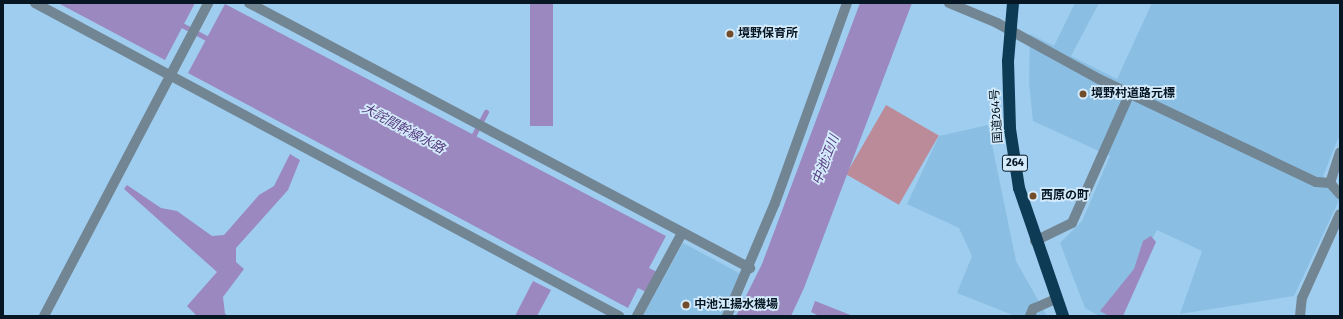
<!DOCTYPE html>
<html>
<head>
<meta charset="utf-8">
<style>
	body { margin:0 }
	#map { position:relative; width:1343px; height:319px; overflow:hidden; background:#9fcdef; font-family:"Fira Sans","Noto Sans JP",sans-serif }
	div>[style] { position:absolute }
	[style*='--x'] { left:calc(var(--x)*1px); top:calc(var(--y)*1px); width:calc(var(--w)*1px); rotate:calc(var(--a)*1deg) }
	.built>* { inset:0; background:#8abee3 }
	.green>* { inset:0; background:#bc8b99; transform-origin:0 0 }
	.water>* { inset:0; background:#9b88bf; transform-origin:0 0 }
	.stream>* { height:5px; margin:-2.5px; padding:0 2.5px; transform-origin:2.5px; border-radius:2.5px; background:#9b88bf }
	.minor>* { height:10px; margin:-5px; padding:0 5px; transform-origin:5px; border-radius:5px; background:#728593 }
	.highway>* { height:12px; margin:-6px; padding:0 6px; transform-origin:6px; border-radius:6px; background:#0d3b56 }
	.dots>* { width:11px; height:11px; translate:-50% -50%; box-sizing:border-box; border:2px solid #d4ebfc; border-radius:50% }
	span { translate:-50% -50%; white-space:nowrap; text-align:center; line-height:1.15; -webkit-text-stroke:3.5px #d4ebfc; paint-order:stroke }
	.shield-label span { padding:1px 3px; background:#d4ebfc; border:1px solid; border-radius:3px; -webkit-text-stroke-width:0 }
	.shield-label { font-size:11px; color:#061723; font-weight:700 }
	.poi-label { font-size:12px; color:#061723; font-weight:700 }
	.left { translate:0 -50%; text-align:left }
	.street-label { font-size:12px; color:#061723 }
	.water-label { font-size:13px; color:#553a7e; font-style:italic }
	.frame { position:absolute; inset:0; border:4px solid #061723; pointer-events:none }
</style>
</head>
<body>
<div id="map">
	<div class="built">
		<i style="clip-path:polygon(1075px 3px,1099px 3px,1071px 56px,1117px 79px,1152px 3px,1340px 3px,1340px 134px,1323px 176px,1340px 198px,1294px 296px,1180px 314px,1202px 251px,1157px 230px,1112px 316px,1099px 316px,1085px 308px,1060px 243px,1082px 221px,1110px 156px,1033px 121px,1029px 83px,1030px 34px,1054px 46px)"></i>
		<i style="clip-path:polygon(988px 125px,1016px 261px,1047px 316px,1015px 316px,957px 293px,972px 256px,959px 228px,907px 204px,939px 136px)"></i>
		<i style="clip-path:polygon(683px 243px,741px 274px,721px 316px,643px 316px)"></i>
	</div>
	<div class="green">
		<i style="left:886px;top:105px;width:61px;height:80px;rotate:30deg"></i>
	</div>
	<div class="water">
		<i style="clip-path:polygon(58px 3px,195px 3px,165px 60px)"></i>
		<i style="left:530px;top:3px;width:23px;height:123px"></i>
		<i style="clip-path:polygon(860px 3px,912px 3px,804px 288px,791px 316px,736px 316px,762px 264px)"></i>
		<i style="clip-path:polygon(225px 4px,666px 236px,649px 268px,657px 272px,646px 292px,638px 288px,628px 308px,188px 73px)"></i>
		<i style="clip-path:polygon(290px 154px,300px 160px,288px 190px,236px 248px,236px 262px,244px 269px,223px 297px,225px 314px,229px 316px,197px 316px,187px 306px,217px 272px,124px 189px,127px 185px,161px 208px,177px 211px,212px 236px,224px 235px,259px 195px,274px 186px)"></i>
		<i style="clip-path:polygon(1151px 236px,1156px 242px,1123px 316px,1109px 316px,1100px 311px,1134px 269px,1143px 241px)"></i>
		<i style="clip-path:polygon(533px 281px,551px 290px,537px 316px,515px 316px)"></i>
		<i style="clip-path:polygon(815px 301px,853px 316px,819px 316px,811px 312px)"></i>
	</div>
	<div class="stream">
		<i style="--x:178;--y:23;--w:40;--a:28"></i>
		<i style="--x:471;--y:140;--w:32;--a:-62"></i>
	</div>
	<div class="minor">
		<i style="--x:35;--y:3;--w:663;--a:28.19"></i>
		<i style="--x:249;--y:3;--w:567;--a:27.88"></i>
		<i style="--x:949;--y:3;--w:52;--a:22.6"></i>
		<i style="--x:997;--y:23;--w:116;--a:28.8"></i>
		<i style="--x:1099;--y:79;--w:240;--a:25.4"></i>
		<i style="--x:1316;--y:182;--w:14;--a:4"></i>
		<i style="--x:1330;--y:183;--w:15;--a:48"></i>
		<i style="--x:1330;--y:183;--w:32;--a:-72"></i>
		<i style="--x:1035;--y:241;--w:41;--a:-25.9"></i>
		<i style="--x:1072;--y:223;--w:142;--a:-66"></i>
		<i style="--x:44;--y:316;--w:353;--a:-62.3"></i>
		<i style="--x:637;--y:316;--w:94;--a:-61.5"></i>
		<i style="--x:727;--y:316;--w:123;--a:-67"></i>
		<i style="--x:775;--y:203;--w:213;--a:-70.2"></i>
		<i style="--x:1030;--y:316;--w:8;--a:-67"></i>
		<i style="--x:1033;--y:309;--w:24;--a:-24"></i>
		<i style="--x:1300;--y:316;--w:18;--a:-84"></i>
		<i style="--x:1302;--y:298;--w:92;--a:-65.7"></i>
	</div>
	<div class="highway">
		<i style="--x:1013;--y:3;--w:58;--a:94.9"></i>
		<i style="--x:1008;--y:61;--w:68;--a:88.3"></i>
		<i style="--x:1010;--y:129;--w:60;--a:81.3"></i>
		<i style="--x:1019;--y:188;--w:135;--a:71"></i>
	</div>
	<div class="dots">
		<i style="left:730px;top:34px;background:#734c2a"></i>
		<i style="left:1083px;top:94px;background:#734c2a"></i>
		<i style="left:1033px;top:196px;background:#734c2a"></i>
		<i style="left:686px;top:305px;background:#734c2a"></i>
	</div>
	<div class="shield-label">
		<span style="left:1015px;top:163px">264</span>
	</div>
	<div class="poi-label">
		<span class="left" style="left:738px;top:34px">境野保育所</span>
		<span class="left" style="left:1091px;top:94px">境野村道路元標</span>
		<span class="left" style="left:1041px;top:196px">西原の町</span>
		<span class="left" style="left:694px;top:305px">中池江揚水機場</span>
	</div>
	<div class="street-label">
		<span style="left:997px;top:116px;rotate:-94deg">国道264号</span>
	</div>
	<div class="water-label">
		<span style="left:403px;top:129px;rotate:28deg">大詫間幹線水路</span>
		<span style="left:826px;top:160px;rotate:-69deg">中池江川</span>
	</div>
	<div class="frame"></div>
</div>
</body>
</html>
